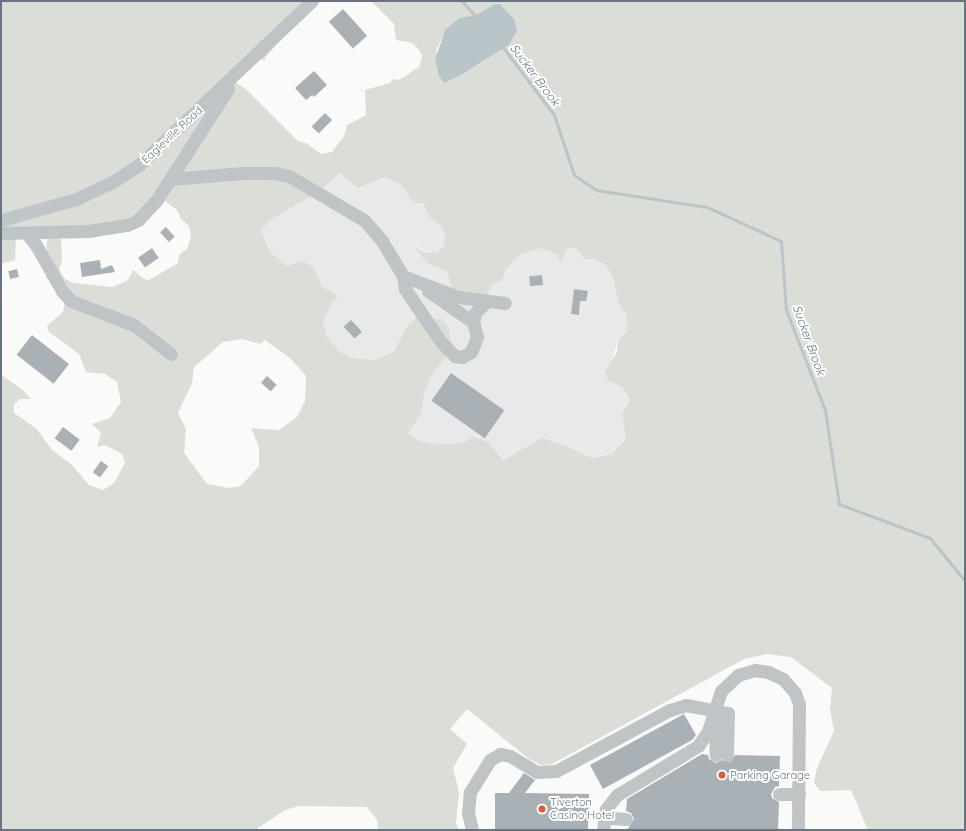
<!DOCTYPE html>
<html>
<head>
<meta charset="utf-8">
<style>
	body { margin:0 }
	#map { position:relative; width:966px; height:831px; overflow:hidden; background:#fafaf8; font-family:Quicksand,sans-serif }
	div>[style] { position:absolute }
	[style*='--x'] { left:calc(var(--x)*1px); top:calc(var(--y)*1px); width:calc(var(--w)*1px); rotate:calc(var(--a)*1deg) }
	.built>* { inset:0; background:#e8e9e9 }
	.green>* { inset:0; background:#daded7 }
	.water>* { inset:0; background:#bac5c9 }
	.stream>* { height:3px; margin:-1.5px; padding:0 1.5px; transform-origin:1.5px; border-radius:1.5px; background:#bac5c9 }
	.building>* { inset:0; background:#a9b1b7; transform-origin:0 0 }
	.minor>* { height:13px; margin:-6.5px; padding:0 6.5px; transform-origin:6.5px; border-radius:6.5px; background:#bfc4c7 }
	.dots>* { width:11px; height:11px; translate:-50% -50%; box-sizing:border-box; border:2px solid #fff; border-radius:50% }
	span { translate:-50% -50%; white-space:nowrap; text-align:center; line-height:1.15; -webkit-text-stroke:4px #fff; paint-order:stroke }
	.street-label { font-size:11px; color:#667581 }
	.poi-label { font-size:11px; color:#667581 }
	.left { translate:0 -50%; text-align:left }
	.water-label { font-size:12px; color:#61747b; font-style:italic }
	.frame { position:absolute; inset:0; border:2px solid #667581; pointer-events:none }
</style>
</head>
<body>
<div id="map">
	<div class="built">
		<i style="clip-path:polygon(340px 173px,359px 188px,384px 176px,400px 184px,414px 203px,423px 203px,429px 217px,441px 226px,445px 236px,444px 246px,437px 253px,426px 253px,416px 245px,427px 263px,447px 272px,451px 284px,491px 286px,502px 280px,506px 269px,518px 256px,540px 248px,556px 254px,561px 262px,568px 248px,576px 248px,584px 259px,592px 259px,605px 264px,613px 277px,618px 302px,627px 316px,627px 332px,618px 340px,609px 369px,608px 380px,623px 388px,630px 400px,622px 414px,626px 437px,612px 454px,592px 458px,566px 445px,542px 439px,505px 460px,488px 442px,472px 436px,465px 442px,438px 445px,419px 442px,408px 433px,421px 414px,425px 390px,432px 374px,445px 358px,454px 357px,442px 319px,408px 325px,394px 351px,376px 360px,351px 358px,340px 352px,327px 337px,323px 322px,332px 302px,339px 296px,323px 289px,314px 268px,303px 261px,287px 266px,269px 251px,261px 230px,272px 219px,320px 191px)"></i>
	</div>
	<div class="green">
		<i style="clip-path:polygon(evenodd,1px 1px,314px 1px,298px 16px,302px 20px,291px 28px,264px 59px,265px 62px,258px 56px,233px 81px,247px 90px,298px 141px,306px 143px,321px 154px,332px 152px,344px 136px,347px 125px,366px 115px,365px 90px,390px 83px,393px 79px,399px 80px,419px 67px,422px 57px,420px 51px,412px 43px,396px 40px,394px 24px,371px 1px,965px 1px,965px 830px,868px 830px,851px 790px,820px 791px,814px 783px,817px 768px,834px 731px,830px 709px,832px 688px,791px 657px,767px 654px,744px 659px,552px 764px,541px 765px,529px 759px,467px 709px,450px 729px,467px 744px,453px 768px,459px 792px,456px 823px,459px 830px,378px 830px,377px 820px,367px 807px,299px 806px,285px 810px,255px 830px,1px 830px,1px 375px,23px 390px,31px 399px,20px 399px,14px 404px,14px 413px,37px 429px,52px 450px,71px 464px,89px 485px,103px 490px,114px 483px,125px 463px,122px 454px,105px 445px,97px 447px,101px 433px,92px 424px,110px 418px,121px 402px,117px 382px,105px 374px,86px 372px,79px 354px,49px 332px,47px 326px,63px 312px,66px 294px,60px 282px,46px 278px,47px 236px,16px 236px,15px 260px,1px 264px,1px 1px,493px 5px,517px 31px,509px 45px,461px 75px,436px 51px,445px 31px,459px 18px,476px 15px,493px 5px,1px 1px,340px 173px,358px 188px,385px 177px,400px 184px,414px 203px,423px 203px,429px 217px,441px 226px,445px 236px,444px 246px,437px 253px,426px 253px,414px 246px,427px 263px,447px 272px,451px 284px,451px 293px,486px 299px,491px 286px,502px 280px,506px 269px,518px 256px,540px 248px,556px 254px,561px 262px,568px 248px,576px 248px,584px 259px,592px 259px,605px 264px,613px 277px,618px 302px,627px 316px,627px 332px,618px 340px,617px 352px,605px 372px,608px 380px,623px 388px,630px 400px,622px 414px,626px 438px,612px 454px,592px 458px,565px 445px,542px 438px,504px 460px,488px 442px,472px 436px,465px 442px,438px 445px,419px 441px,408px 433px,421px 414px,425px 390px,432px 374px,445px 358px,454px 357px,449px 329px,442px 319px,428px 320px,418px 316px,408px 325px,394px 351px,376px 360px,351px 358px,340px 352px,327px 337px,323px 322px,332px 302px,339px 296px,323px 288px,314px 268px,303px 261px,287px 266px,269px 251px,261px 230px,272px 219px,320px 191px,340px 173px,1px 1px,161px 198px,177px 210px,181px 219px,189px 226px,191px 237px,187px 249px,180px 254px,177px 264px,147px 281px,133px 270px,128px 280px,113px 287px,73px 283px,65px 279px,59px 269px,62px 260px,61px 235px,146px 214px,161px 198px,1px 1px,242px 339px,260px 344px,265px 340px,290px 358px,306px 376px,305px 401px,297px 417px,279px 430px,251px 428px,259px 447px,259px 466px,241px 486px,229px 488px,207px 484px,184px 453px,186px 429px,178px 413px,192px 383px,194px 367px,223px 342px,242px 339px)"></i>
	</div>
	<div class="water">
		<i style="clip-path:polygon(500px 4px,514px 19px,517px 31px,509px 45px,461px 75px,444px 83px,439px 76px,435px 60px,445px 30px,459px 18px,476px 15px,493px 5px)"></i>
	</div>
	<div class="stream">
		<i style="--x:462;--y:1;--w:23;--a:49"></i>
		<i style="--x:502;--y:46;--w:86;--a:53"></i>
		<i style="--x:554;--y:115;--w:63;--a:71.6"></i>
		<i style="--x:574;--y:175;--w:27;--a:34"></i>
		<i style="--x:596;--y:190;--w:112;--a:8.7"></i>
		<i style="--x:707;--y:207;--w:81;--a:24.7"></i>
		<i style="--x:781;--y:241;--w:69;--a:85.9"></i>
		<i style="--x:786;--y:310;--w:107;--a:68.7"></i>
		<i style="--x:825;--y:410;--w:95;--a:81.5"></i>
		<i style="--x:839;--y:504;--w:97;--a:20.5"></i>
		<i style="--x:930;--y:538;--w:55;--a:50.9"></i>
	</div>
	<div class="building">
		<i style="left:343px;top:9px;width:36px;height:19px;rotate:48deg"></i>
		<i style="clip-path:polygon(314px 71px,327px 85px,314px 97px,312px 95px,306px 100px,295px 88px)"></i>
		<i style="left:325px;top:113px;width:10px;height:19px;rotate:45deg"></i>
		<i style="left:166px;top:227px;width:13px;height:8px;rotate:48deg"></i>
		<i style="left:152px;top:248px;width:12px;height:17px;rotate:55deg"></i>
		<i style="clip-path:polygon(100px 260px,101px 269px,112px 265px,115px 272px,82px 277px,80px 263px)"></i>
		<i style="left:17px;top:269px;width:8px;height:9px;rotate:76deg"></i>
		<i style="left:542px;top:275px;width:10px;height:13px;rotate:84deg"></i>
		<i style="clip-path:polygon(574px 289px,588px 291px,586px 301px,580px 301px,579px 315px,571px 314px)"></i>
		<i style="left:351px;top:320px;width:16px;height:10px;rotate:47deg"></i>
		<i style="left:32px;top:335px;width:47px;height:25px;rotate:38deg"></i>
		<i style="left:451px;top:373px;width:65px;height:34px;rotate:35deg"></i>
		<i style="left:267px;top:376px;width:13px;height:9px;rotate:42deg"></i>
		<i style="left:63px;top:427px;width:21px;height:14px;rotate:37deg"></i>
		<i style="left:101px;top:461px;width:9px;height:14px;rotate:36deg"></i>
		<i style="clip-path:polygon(684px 714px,696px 735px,692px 740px,603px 789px,590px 765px)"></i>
		<i style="clip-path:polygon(702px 754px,708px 755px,709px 759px,716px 763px,722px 760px,730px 762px,735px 755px,780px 756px,779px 786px,775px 787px,771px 794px,772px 798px,779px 802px,778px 830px,627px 830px,634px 819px,631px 813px,626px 811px,627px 799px)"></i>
		<i style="clip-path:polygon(524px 773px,535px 780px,525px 793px,589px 794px,588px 830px,495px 830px,495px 793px,509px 793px)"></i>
	</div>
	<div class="minor">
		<i style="--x:170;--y:179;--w:73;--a:-4.7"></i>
		<i style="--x:243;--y:173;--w:31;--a:0"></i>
		<i style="--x:274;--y:173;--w:15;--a:11"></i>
		<i style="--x:289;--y:176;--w:87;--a:30.4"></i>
		<i style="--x:364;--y:220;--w:28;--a:49"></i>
		<i style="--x:382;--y:241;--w:41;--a:59"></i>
		<i style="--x:403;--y:276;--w:59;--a:20.9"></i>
		<i style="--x:458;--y:297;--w:47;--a:7.3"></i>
		<i style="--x:1;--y:220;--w:78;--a:-15.6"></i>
		<i style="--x:76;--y:199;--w:38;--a:-25"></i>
		<i style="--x:111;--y:183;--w:35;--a:-33"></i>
		<i style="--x:140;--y:164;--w:237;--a:-43.5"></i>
		<i style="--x:1;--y:233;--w:87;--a:-1.3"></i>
		<i style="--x:88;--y:231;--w:39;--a:-9"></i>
		<i style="--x:127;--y:225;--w:12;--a:-24"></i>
		<i style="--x:138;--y:220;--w:26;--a:-47"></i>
		<i style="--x:156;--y:201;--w:133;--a:-57.3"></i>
		<i style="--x:27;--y:234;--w:14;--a:51"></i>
		<i style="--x:36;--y:245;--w:53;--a:60.5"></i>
		<i style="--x:62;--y:291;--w:13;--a:48"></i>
		<i style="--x:71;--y:301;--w:67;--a:20.9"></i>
		<i style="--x:134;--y:325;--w:47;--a:38.1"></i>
		<i style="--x:403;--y:276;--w:13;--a:81"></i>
		<i style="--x:405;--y:289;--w:64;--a:55.8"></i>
		<i style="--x:441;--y:342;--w:20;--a:45"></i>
		<i style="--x:455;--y:356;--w:7;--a:8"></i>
		<i style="--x:462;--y:357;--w:10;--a:-29"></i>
		<i style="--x:471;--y:352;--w:16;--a:-68"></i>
		<i style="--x:477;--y:337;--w:16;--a:-105"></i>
		<i style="--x:473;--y:322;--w:9;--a:-77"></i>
		<i style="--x:475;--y:313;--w:17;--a:-45"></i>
		<i style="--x:428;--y:291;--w:55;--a:34.6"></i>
		<i style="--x:715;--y:716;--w:39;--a:89"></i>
		<i style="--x:779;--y:794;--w:20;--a:0"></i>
		<i style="--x:611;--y:818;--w:15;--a:4"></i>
		<i style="--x:472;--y:830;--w:17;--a:-103"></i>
		<i style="--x:468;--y:813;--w:21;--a:-85"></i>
		<i style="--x:470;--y:792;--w:38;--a:-58"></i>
		<i style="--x:490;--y:760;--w:12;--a:-31"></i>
		<i style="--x:500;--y:754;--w:10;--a:11"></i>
		<i style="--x:510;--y:756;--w:31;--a:31"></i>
		<i style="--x:537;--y:772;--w:19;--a:-3"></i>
		<i style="--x:556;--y:771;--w:129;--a:-28.2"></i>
		<i style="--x:670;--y:710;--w:17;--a:-17"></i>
		<i style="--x:686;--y:705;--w:43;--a:10.8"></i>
		<i style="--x:728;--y:713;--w:42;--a:91.4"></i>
		<i style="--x:603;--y:830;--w:21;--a:-82"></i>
		<i style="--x:606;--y:809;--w:18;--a:-52"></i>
		<i style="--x:617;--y:795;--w:95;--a:-31.2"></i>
		<i style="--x:698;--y:746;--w:18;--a:-56"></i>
		<i style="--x:708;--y:731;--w:42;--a:-72"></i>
		<i style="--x:721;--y:691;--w:23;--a:-43"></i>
		<i style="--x:738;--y:675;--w:18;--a:-16"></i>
		<i style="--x:755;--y:670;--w:13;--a:9"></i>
		<i style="--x:768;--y:672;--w:17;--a:25"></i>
		<i style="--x:783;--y:679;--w:18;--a:49"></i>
		<i style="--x:795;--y:693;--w:12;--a:70"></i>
		<i style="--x:799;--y:704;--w:126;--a:90.5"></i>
	</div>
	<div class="dots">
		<i style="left:722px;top:775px;background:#d95e38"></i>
		<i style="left:542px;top:809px;background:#d95e38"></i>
	</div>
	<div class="street-label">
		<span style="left:172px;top:135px;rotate:-43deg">Eagleville Road</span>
	</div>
	<div class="poi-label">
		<span class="left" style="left:730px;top:775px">Parking Garage</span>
		<span class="left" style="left:550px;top:809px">Tiverton<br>Casino Hotel</span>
	</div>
	<div class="water-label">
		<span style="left:535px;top:75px;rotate:53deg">Sucker Brook</span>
		<span style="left:809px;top:340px;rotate:70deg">Sucker Brook</span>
	</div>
	<div class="frame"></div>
</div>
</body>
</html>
